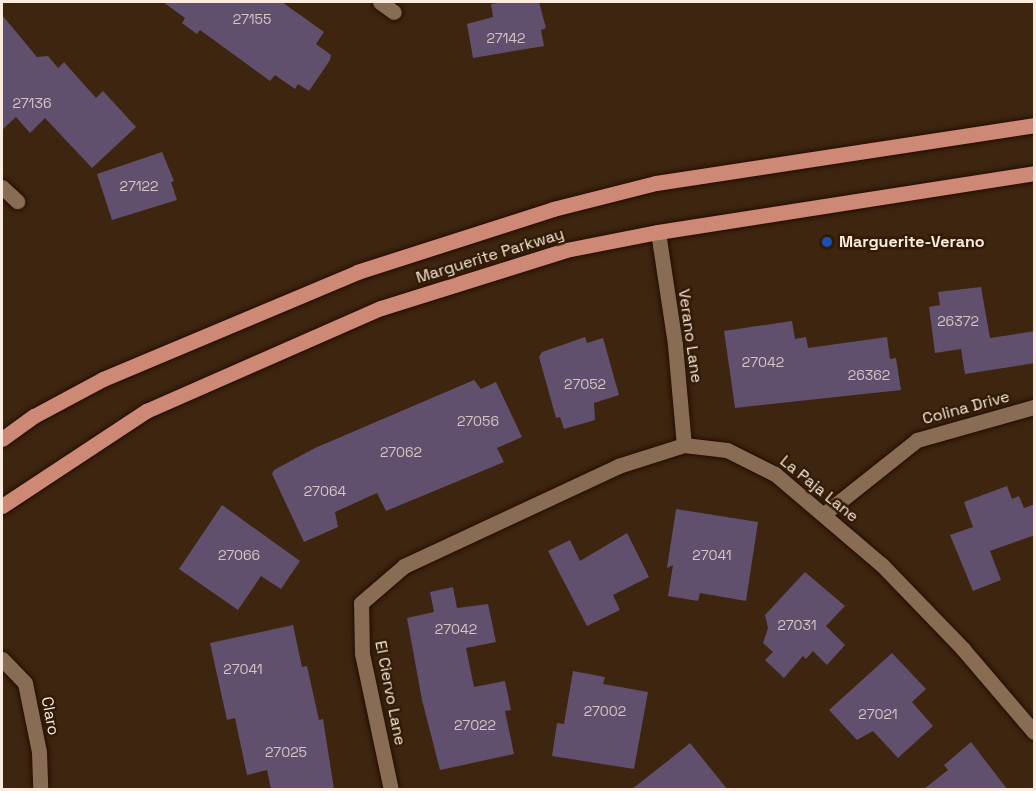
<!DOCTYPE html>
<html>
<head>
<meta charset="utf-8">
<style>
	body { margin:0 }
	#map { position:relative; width:1036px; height:791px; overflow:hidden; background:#3d250f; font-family:"Space Grotesk",sans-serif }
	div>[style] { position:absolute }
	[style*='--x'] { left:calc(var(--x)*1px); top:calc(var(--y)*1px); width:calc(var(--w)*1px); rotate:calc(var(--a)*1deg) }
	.building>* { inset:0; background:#60506d }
	.roads { filter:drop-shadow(0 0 2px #230d00) drop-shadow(0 0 2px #230d00) }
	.minor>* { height:15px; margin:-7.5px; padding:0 7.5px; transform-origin:7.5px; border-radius:7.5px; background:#886c54 }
	.major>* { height:15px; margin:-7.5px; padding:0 7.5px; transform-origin:7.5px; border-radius:7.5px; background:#ce8876 }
	.dots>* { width:16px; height:16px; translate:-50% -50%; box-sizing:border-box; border:3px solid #321b05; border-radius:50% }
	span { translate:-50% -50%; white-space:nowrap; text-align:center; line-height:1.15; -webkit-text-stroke:5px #321b05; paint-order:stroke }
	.number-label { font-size:14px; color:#d5c4c2 }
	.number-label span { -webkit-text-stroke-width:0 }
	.poi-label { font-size:16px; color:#fcebde; font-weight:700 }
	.left { translate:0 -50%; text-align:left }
	.street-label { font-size:16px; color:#fcebde }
	.frame { position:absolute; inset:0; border:3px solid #fcebde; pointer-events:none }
</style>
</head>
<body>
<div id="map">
	<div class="building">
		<i style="clip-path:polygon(163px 2px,282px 2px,324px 32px,316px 44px,331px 55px,330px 60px,309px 91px,298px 84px,295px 89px,275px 75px,270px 81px,200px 30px,197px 34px,182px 23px,185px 18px)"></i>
		<i style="clip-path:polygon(505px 2px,539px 2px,546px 28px,541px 30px,544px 46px,473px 58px,467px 24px,493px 17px,491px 4px)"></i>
		<i style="clip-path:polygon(2px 15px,37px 57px,48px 56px,58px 68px,64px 62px,96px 98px,103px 91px,136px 127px,92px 168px,45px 118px,30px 133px,16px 117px,2px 130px)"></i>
		<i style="clip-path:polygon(162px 152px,174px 181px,171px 182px,177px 200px,112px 220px,97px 174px)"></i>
		<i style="clip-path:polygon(981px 287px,990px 338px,1035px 331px,1035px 363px,965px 374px,961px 349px,935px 353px,929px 307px,940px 305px,938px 292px)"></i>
		<i style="clip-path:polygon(792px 321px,795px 339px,806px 337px,808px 348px,887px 337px,890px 359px,896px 358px,901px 390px,735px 408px,724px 331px)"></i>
		<i style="clip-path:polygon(585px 337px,587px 343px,603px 338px,619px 395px,594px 403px,595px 420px,564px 429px,560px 417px,556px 418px,539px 357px,542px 352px)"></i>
		<i style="clip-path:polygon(474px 380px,481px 389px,496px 382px,522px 437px,497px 448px,504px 462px,386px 511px,377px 493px,335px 512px,338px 527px,304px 542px,272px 474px,274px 470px,315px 448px)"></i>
		<i style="clip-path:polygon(1007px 486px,1012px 499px,1019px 496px,1024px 508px,1035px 504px,1035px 535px,990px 551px,1001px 580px,973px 591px,950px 535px,973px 527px,964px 502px)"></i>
		<i style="clip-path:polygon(222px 505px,300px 561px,281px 589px,261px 576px,238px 610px,179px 569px)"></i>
		<i style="clip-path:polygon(676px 509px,758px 522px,746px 601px,700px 593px,698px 601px,668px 596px,673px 565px,667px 568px)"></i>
		<i style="clip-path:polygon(627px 533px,649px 577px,613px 595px,620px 610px,587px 626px,548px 551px,570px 540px,580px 561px)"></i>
		<i style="clip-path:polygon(805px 572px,845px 606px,826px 626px,845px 645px,827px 665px,813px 651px,806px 659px,803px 656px,784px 678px,765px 660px,773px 652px,763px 643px,768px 628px,765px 615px)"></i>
		<i style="clip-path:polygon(453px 587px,457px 608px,488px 604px,496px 642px,466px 648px,474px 687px,505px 681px,511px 710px,505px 711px,514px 754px,440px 770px,422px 700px,407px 618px,434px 612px,430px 592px)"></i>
		<i style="clip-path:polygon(293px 625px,302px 667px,307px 666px,319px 720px,323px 719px,334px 789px,271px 789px,267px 770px,247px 775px,235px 718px,227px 720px,210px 643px)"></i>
		<i style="clip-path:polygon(892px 653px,926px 689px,912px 702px,933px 726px,898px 758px,873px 731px,857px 740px,829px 710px)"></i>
		<i style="clip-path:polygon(573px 671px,605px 677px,603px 684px,648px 692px,634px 769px,552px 756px,557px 723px,564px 724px)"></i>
		<i style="clip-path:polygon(971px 742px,1007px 789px,924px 789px,948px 770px,944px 765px)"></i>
		<i style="clip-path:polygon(690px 743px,727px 789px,632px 789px,669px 760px)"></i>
	</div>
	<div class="roads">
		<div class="minor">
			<i style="--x:380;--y:2;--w:17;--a:36"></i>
			<i style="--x:2;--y:187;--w:21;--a:43"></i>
			<i style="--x:658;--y:232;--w:114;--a:81.4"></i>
			<i style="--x:675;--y:345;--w:100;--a:84.9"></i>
			<i style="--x:824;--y:514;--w:119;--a:-38.5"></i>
			<i style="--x:917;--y:440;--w:122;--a:-15.8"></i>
			<i style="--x:2;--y:659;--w:33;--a:46"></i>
			<i style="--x:25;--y:683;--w:70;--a:78.5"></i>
			<i style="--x:39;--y:752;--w:38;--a:88"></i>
			<i style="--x:391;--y:790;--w:140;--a:-102"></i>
			<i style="--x:362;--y:653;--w:50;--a:-91.1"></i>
			<i style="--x:361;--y:603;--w:57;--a:-40.7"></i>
			<i style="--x:404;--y:566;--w:236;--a:-25"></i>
			<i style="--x:618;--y:466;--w:69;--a:-17.7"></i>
			<i style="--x:684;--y:445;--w:43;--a:6.6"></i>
			<i style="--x:727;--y:450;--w:54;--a:26.6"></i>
			<i style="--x:775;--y:474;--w:140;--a:40.4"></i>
			<i style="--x:882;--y:565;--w:117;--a:46"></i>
			<i style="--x:963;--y:649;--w:109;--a:49.5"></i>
		</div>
		<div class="major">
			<i style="--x:2;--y:439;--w:39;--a:-36"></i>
			<i style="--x:34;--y:416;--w:78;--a:-28.2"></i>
			<i style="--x:103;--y:379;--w:276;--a:-22.8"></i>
			<i style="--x:357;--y:272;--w:206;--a:-17.8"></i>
			<i style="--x:553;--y:209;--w:106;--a:-14.2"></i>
			<i style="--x:656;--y:183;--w:382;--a:-8.7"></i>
			<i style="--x:2;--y:506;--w:173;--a:-33.4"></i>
			<i style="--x:146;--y:411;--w:257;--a:-23.7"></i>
			<i style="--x:381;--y:308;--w:194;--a:-17.4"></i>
			<i style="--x:566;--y:250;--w:94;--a:-11.1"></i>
			<i style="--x:658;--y:232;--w:381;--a:-8.9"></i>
		</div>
	</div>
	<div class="dots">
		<i style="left:827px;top:242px;background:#1a4fb4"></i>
	</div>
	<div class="number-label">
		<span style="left:252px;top:19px">27155</span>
		<span style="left:506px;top:38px">27142</span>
		<span style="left:32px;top:103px">27136</span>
		<span style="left:139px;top:186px">27122</span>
		<span style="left:958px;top:321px">26372</span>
		<span style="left:763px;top:362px">27042</span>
		<span style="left:869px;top:375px">26362</span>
		<span style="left:585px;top:384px">27052</span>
		<span style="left:478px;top:421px">27056</span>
		<span style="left:401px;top:452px">27062</span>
		<span style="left:325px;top:491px">27064</span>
		<span style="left:239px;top:555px">27066</span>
		<span style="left:712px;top:555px">27041</span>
		<span style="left:797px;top:625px">27031</span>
		<span style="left:456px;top:629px">27042</span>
		<span style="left:243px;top:669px">27041</span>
		<span style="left:605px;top:711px">27002</span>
		<span style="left:878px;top:714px">27021</span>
		<span style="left:475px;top:725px">27022</span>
		<span style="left:286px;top:752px">27025</span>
	</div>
	<div class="poi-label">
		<span class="left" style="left:839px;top:242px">Marguerite-Verano</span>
	</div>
	<div class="street-label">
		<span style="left:490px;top:256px;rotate:-17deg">Marguerite Parkway</span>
		<span style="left:690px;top:336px;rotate:82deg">Verano Lane</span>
		<span style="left:966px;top:408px;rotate:-15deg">Colina Drive</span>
		<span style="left:819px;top:489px;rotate:39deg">La Paja Lane</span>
		<span style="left:390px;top:693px;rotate:79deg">El Ciervo Lane</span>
		<span style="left:50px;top:716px;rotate:79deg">Claro</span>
	</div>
	<div class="frame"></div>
</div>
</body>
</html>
